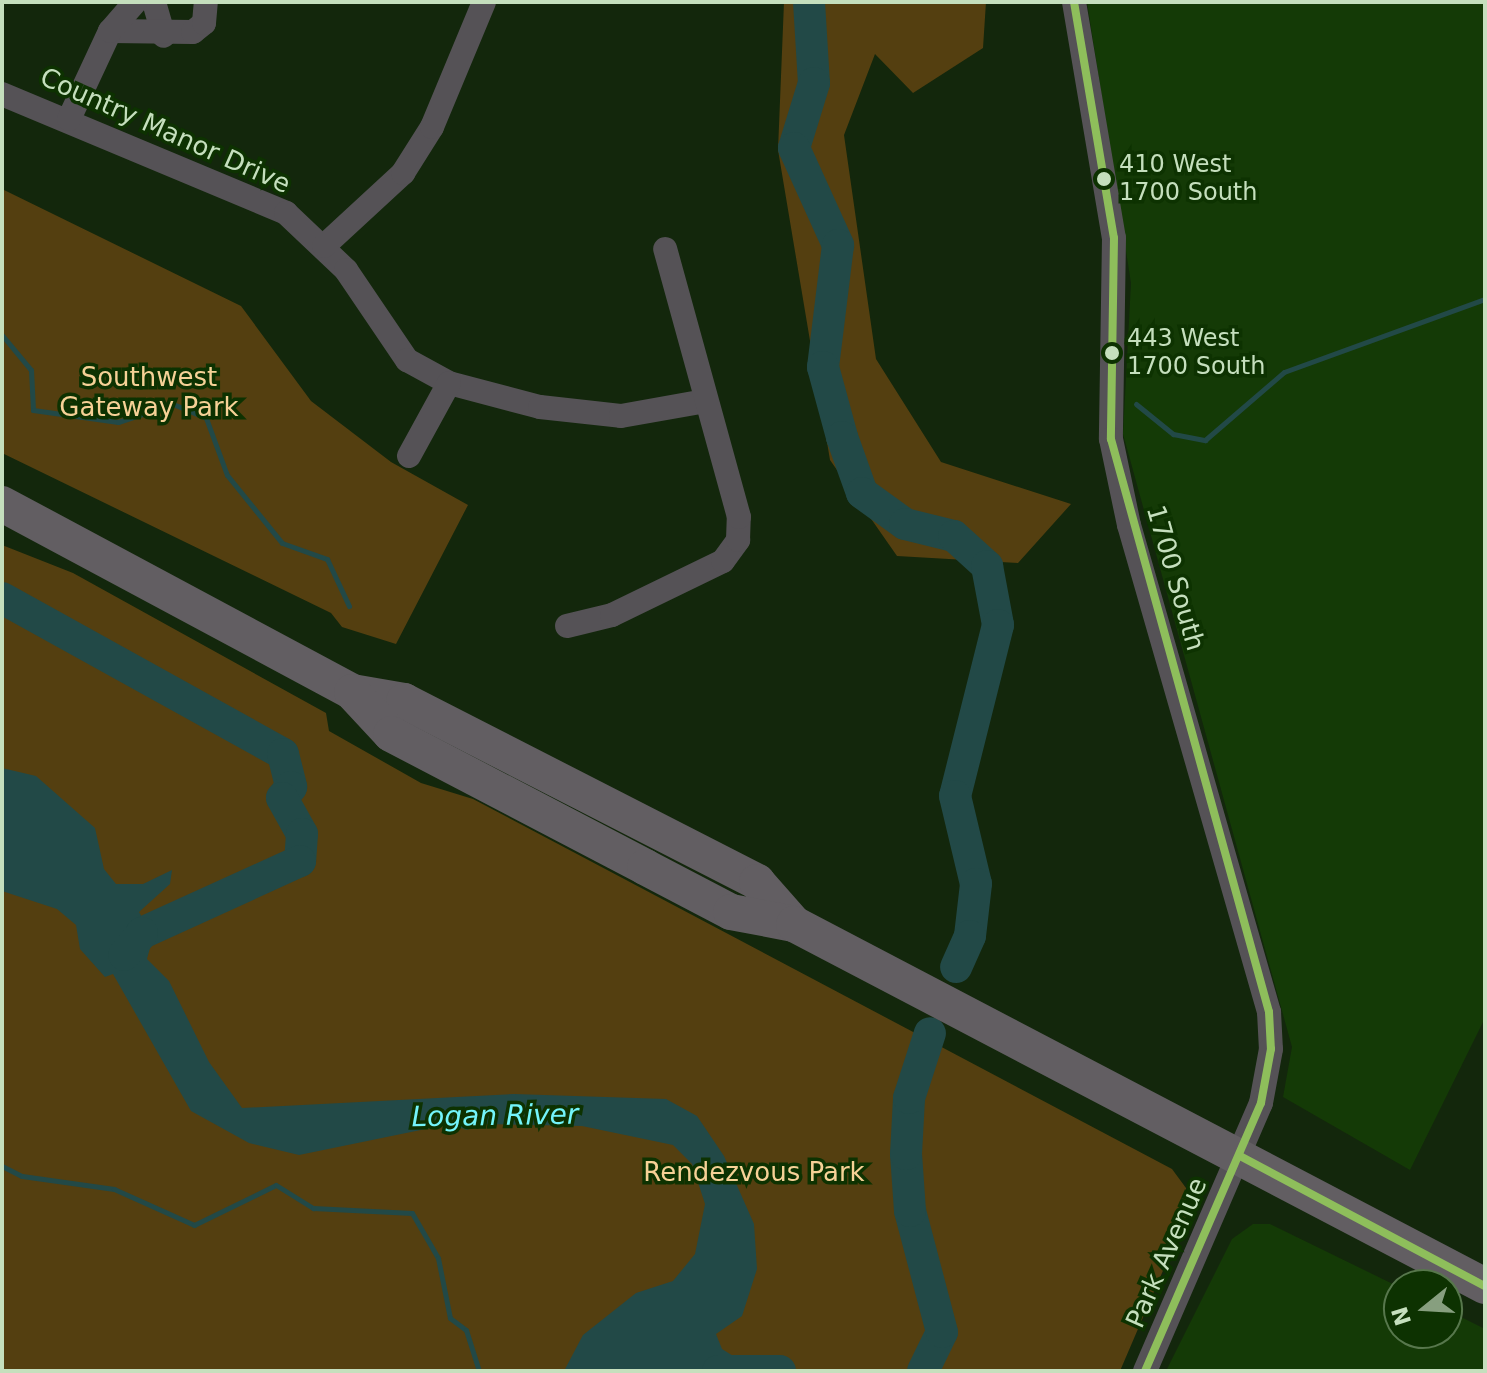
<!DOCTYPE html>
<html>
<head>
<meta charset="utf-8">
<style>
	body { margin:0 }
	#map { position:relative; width:1487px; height:1373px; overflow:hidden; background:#13270c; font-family:"DejaVu Sans",sans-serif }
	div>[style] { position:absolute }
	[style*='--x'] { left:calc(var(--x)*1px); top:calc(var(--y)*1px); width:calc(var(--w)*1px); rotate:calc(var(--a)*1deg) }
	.built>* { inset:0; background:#143a06 }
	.green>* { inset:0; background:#543f10 }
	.water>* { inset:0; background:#224947 }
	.stream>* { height:5px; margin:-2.5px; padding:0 2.5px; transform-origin:2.5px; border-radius:2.5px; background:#224947 }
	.river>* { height:32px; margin:-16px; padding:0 16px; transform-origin:16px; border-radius:16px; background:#224947 }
	.minor>* { height:24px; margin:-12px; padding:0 12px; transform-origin:12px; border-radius:12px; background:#555256 }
	.highway>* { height:36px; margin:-18px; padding:0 18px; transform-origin:18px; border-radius:18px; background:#625e62 }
	.bus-1>* { height:8px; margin:-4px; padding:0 4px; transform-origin:4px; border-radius:4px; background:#8ebe5b }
	.dots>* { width:22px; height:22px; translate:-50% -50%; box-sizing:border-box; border:4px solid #0d3201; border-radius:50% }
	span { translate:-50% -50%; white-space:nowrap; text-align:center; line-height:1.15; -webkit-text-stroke:7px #0d3201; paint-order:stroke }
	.bus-label { font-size:24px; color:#c5dfbd }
	.left { translate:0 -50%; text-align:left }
	.street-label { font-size:26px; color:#c5dfbd }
	.park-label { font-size:26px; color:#f6d196 }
	.water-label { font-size:28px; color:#73f4fa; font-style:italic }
	.frame { position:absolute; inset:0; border:4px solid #c5dfbd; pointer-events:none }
	.north { position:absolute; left:1383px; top:1269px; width:80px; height:80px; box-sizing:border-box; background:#0d3201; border:2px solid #57774c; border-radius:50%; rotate:252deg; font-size:22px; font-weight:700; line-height:32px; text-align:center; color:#c5dfbd }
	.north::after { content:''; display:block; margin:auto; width:28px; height:36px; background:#879f7f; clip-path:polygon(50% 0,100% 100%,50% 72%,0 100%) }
</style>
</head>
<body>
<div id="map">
	<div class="built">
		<i style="clip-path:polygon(1087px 2px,1485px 2px,1485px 1018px,1410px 1170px,1283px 1097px,1292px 1047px,1123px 434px,1131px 283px)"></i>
		<i style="clip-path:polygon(1253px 1224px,1270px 1224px,1399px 1287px,1399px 1333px,1447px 1333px,1447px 1310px,1485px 1329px,1485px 1371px,1166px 1371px,1232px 1239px)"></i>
	</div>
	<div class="green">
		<i style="clip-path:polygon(784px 2px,986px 2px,983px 48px,913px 93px,875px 54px,844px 135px,876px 359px,941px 462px,1071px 504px,1018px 563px,897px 556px,830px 460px,778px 150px)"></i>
		<i style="clip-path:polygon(2px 189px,241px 306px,311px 401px,391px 462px,468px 505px,396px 644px,342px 627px,331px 613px,2px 453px)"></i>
		<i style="clip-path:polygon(2px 545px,73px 573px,326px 713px,329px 731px,421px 783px,473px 799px,1172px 1169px,1186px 1188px,1186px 1217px,1120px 1371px,2px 1371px)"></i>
	</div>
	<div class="water">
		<i style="clip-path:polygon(2px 768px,36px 776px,95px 828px,104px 869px,116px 884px,143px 884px,172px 870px,170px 884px,139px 912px,153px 937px,147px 959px,169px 981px,209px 1062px,242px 1108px,514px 1094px,666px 1099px,697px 1116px,724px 1156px,754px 1224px,757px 1269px,742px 1316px,716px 1334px,722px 1349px,738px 1359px,736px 1371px,564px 1371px,583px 1335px,636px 1293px,673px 1281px,695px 1254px,705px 1204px,692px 1164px,673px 1145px,582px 1126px,478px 1124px,467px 1130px,450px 1124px,299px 1155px,249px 1143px,191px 1111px,113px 974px,105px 977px,80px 949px,76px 925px,57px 909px,2px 891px)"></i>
	</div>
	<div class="stream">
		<i style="--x:2;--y:335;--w:45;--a:50.4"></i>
		<i style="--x:31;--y:370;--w:40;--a:87.1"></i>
		<i style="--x:33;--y:410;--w:86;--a:8"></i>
		<i style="--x:118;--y:422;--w:58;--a:-18.1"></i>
		<i style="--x:173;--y:404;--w:36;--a:23"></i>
		<i style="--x:206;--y:418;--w:61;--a:69.8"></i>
		<i style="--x:227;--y:475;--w:87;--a:51"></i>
		<i style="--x:282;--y:543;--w:48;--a:19.6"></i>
		<i style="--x:327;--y:559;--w:52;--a:64.9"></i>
		<i style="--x:1136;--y:404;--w:48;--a:39"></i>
		<i style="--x:1173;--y:434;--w:33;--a:11"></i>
		<i style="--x:1205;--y:440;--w:104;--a:-40.7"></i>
		<i style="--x:1284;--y:372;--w:214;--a:-20"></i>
		<i style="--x:2;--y:1166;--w:22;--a:27"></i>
		<i style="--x:22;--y:1176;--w:93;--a:8"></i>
		<i style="--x:114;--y:1189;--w:88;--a:24.2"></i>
		<i style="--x:194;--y:1225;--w:91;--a:-26"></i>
		<i style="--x:276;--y:1185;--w:44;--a:31.9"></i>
		<i style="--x:313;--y:1208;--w:99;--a:2.9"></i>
		<i style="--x:412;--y:1213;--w:52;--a:60"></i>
		<i style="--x:438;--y:1258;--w:61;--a:78.7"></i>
		<i style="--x:450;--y:1318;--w:20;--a:37"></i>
		<i style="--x:466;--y:1330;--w:43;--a:72.4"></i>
	</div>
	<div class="river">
		<i style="--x:809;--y:2;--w:81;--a:86.5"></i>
		<i style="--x:814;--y:83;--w:68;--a:107.1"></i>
		<i style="--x:794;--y:148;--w:107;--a:65.6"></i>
		<i style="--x:838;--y:245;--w:123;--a:97"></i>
		<i style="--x:823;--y:367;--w:73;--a:74.8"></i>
		<i style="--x:842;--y:437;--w:59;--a:70.3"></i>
		<i style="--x:862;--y:493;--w:53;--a:35.8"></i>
		<i style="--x:905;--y:524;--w:50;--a:13.8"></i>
		<i style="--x:954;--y:536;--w:45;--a:42.3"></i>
		<i style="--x:987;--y:566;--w:60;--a:79.4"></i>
		<i style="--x:998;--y:625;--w:176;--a:104.1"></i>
		<i style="--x:955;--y:796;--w:90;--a:76.6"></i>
		<i style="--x:976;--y:884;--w:52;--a:96.6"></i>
		<i style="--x:970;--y:936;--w:34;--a:114"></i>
		<i style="--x:2;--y:598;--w:321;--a:29"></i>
		<i style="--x:283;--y:754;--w:34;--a:76"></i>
		<i style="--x:291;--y:787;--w:14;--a:129"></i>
		<i style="--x:282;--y:798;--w:41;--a:60.9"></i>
		<i style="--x:302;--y:834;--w:27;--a:94"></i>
		<i style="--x:300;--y:861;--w:174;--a:155.5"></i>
		<i style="--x:142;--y:933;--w:28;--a:129"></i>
		<i style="--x:718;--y:1371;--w:62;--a:0"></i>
		<i style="--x:923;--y:1371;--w:43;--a:-64"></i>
		<i style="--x:942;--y:1332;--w:125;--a:-104.8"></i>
		<i style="--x:910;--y:1211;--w:57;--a:-94"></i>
		<i style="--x:906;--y:1154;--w:56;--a:-86.9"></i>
		<i style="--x:909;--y:1098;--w:68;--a:-72.1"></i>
	</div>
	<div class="minor">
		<i style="--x:154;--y:2;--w:35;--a:74"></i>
		<i style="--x:1074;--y:2;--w:239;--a:80.4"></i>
		<i style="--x:1114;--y:238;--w:201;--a:90.9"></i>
		<i style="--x:1111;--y:439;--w:88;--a:78.2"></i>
		<i style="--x:1129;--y:525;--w:507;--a:73.96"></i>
		<i style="--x:1269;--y:1012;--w:37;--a:87"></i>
		<i style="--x:1271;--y:1049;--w:55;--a:100.5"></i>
		<i style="--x:1261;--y:1103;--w:292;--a:113.4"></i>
		<i style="--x:110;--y:31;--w:83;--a:0.7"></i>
		<i style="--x:193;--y:32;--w:14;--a:-39"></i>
		<i style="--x:204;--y:23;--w:21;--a:-85"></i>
		<i style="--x:2;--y:94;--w:308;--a:22.7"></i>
		<i style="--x:286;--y:213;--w:83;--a:43.5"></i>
		<i style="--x:346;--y:270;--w:109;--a:55.9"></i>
		<i style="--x:407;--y:360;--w:48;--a:28.7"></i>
		<i style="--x:449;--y:383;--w:94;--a:14.8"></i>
		<i style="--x:540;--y:407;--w:81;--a:6.3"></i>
		<i style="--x:621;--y:416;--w:85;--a:-10.1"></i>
		<i style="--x:69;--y:119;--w:97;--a:-65"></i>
		<i style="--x:110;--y:31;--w:38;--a:-49"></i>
		<i style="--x:324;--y:246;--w:108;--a:-42.7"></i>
		<i style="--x:403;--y:173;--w:54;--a:-57.8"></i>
		<i style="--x:432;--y:127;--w:135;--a:-67.4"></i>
		<i style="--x:409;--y:456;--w:83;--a:-61.3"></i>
		<i style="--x:567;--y:626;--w:46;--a:-13.7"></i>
		<i style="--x:612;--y:615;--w:123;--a:-25.9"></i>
		<i style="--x:723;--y:561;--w:26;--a:-54"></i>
		<i style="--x:738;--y:540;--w:23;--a:-88"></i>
		<i style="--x:739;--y:517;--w:278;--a:-105.4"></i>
	</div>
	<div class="highway">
		<i style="--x:2;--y:504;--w:397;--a:28.2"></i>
		<i style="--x:352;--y:692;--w:53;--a:9.8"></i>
		<i style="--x:404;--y:701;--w:397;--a:27.1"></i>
		<i style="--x:757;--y:882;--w:56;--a:48.6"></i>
		<i style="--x:352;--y:692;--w:57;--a:47.1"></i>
		<i style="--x:391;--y:734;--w:287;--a:27.6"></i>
		<i style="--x:645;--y:867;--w:97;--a:27.6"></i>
		<i style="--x:731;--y:912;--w:64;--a:10.8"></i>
		<i style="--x:794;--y:924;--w:780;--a:27.65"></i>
	</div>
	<div class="bus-1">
		<i style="--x:1074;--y:2;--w:239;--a:80.4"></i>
		<i style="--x:1114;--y:238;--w:201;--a:90.9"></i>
		<i style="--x:1111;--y:439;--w:594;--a:74.58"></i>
		<i style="--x:1269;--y:1012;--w:37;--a:87"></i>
		<i style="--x:1271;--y:1049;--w:55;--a:100.5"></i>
		<i style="--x:1261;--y:1103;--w:292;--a:113.4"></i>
		<i style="--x:1240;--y:1156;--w:277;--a:28"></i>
	</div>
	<div class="dots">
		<i style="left:1104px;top:179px;background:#c5dfbd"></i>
		<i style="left:1112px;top:353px;background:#c5dfbd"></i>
	</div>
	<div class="bus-label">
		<span class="left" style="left:1119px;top:179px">410 West<br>1700 South</span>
		<span class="left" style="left:1127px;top:353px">443 West<br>1700 South</span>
	</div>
	<div class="street-label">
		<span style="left:165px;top:131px;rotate:24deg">Country Manor Drive</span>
		<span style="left:1175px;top:578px;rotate:74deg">1700 South</span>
		<span style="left:1167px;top:1253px;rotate:-66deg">Park Avenue</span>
	</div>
	<div class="park-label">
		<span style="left:149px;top:393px">Southwest<br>Gateway Park</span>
		<span style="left:754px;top:1173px">Rendezvous Park</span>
	</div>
	<div class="water-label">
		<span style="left:495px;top:1116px;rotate:-1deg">Logan River</span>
	</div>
	<div class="frame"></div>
	<div class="north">N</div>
</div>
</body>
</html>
